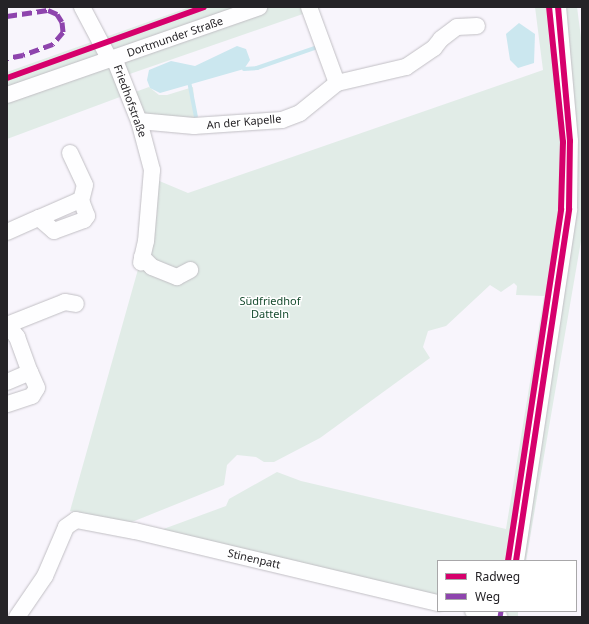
<!DOCTYPE html>
<html>
<head>
<meta charset="utf-8">
<style>
	body { margin:0 }
	#map { position:relative; width:589px; height:624px; overflow:hidden; background:#f8f5fc; font-family:"Noto Sans",sans-serif }
	div>[style] { position:absolute }
	[style*='--x'] { left:calc(var(--x)*1px); top:calc(var(--y)*1px); width:calc(var(--w)*1px); rotate:calc(var(--a)*1deg) }
	.green>* { inset:0; background:#e1ece7; transform-origin:0 0 }
	.water>* { inset:0; background:#cbe7ef }
	.stream>* { height:3.5px; margin:-1.75px; padding:0 1.75px; transform-origin:1.75px; border-radius:1.75px; background:#cbe7ef }
	.roads { filter:drop-shadow(0 0 1px #c1bfc4) drop-shadow(0 0 1px #c1bfc4) }
	.minor>* { height:16px; margin:-8px; padding:0 8px; transform-origin:8px; border-radius:8px; background:#fefeff }
	.quiet>* { height:5px; margin-top:-2.5px; transform-origin:0; background:repeating-linear-gradient(90deg,#8e44ad 0 10px,transparent 0 15px) }
	.cycleway>* { height:6px; margin:-3px; padding:0 3px; transform-origin:3px; border-radius:3px; background:#d6006c }
	span { translate:-50% -50%; white-space:nowrap; text-align:center; line-height:1.15; -webkit-text-stroke:3px #fff; paint-order:stroke }
	.street-label { font-size:11px; color:#252327 }
	.park-label { font-size:11px; color:#174c2f }
	.frame { position:absolute; inset:0; border:8px solid #252327; pointer-events:none }
	.legend { position:absolute; left:437px; top:560px; width:140px; height:52px; box-sizing:border-box; background:#fff; border:1px solid #a8a7a9; margin:0; padding:5px 7px; list-style:none; font-size:12px; color:#252327 }
	.legend li { display:flex; align-items:center; gap:8px; height:20px }
	.legend b { width:20px; border:1px solid #a8a7a9 }
</style>
</head>
<body>
<div id="map">
	<div class="green">
		<i style="clip-path:polygon(190px 7px,323px 7px,121px 77px,128px 94px,7px 139px,7px 72px)"></i>
		<i style="clip-path:polygon(535px 7px,577px 7px,582px 45px,582px 235px,526px 561px,438px 561px,438px 596px,158px 531px,226px 506px,229px 499px,277px 472px,301px 481px,506px 529px,544px 296px,516px 295px,517px 286px,514px 283px,501px 292px,490px 285px,446px 326px,428px 331px,423px 347px,430px 358px,320px 438px,274px 462px,264px 462px,256px 457px,237px 455px,227px 465px,224px 485px,127px 524px,70px 511px,146px 241px,157px 215px,157px 180px,188px 193px,543px 70px)"></i>
		<i style="clip-path:polygon(149px 87px,159px 95px,167px 95px,193px 87px,196px 120px,146px 118px,135px 92px)"></i>
		<i style="left:495px;top:611px;width:23px;height:6px"></i>
	</div>
	<div class="water">
		<i style="clip-path:polygon(519px 23px,535px 34px,534px 63px,518px 68px,510px 60px,506px 34px)"></i>
		<i style="clip-path:polygon(237px 46px,246px 49px,250px 60px,244px 69px,160px 93px,150px 88px,147px 80px,149px 70px,171px 61px,195px 66px)"></i>
	</div>
	<div class="stream">
		<i style="--x:244;--y:69;--w:13;--a:-4"></i>
		<i style="--x:257;--y:68;--w:61;--a:-19"></i>
		<i style="--x:190;--y:84;--w:33;--a:79"></i>
	</div>
	<div class="roads">
		<div class="minor">
			<i style="--x:82;--y:7;--w:60;--a:62.2"></i>
			<i style="--x:309;--y:7;--w:81;--a:69.8"></i>
			<i style="--x:114;--y:58;--w:68;--a:68.4"></i>
			<i style="--x:139;--y:121;--w:51;--a:75.1"></i>
			<i style="--x:152;--y:170;--w:71;--a:94.8"></i>
			<i style="--x:146;--y:241;--w:22;--a:103"></i>
			<i style="--x:7;--y:95;--w:267;--a:-19.2"></i>
			<i style="--x:139;--y:121;--w:55;--a:5.2"></i>
			<i style="--x:194;--y:126;--w:88;--a:-3.9"></i>
			<i style="--x:282;--y:120;--w:19;--a:-21"></i>
			<i style="--x:300;--y:113;--w:48;--a:-39"></i>
			<i style="--x:337;--y:83;--w:71;--a:-13.1"></i>
			<i style="--x:406;--y:67;--w:34;--a:-34"></i>
			<i style="--x:434;--y:48;--w:11;--a:-52"></i>
			<i style="--x:441;--y:39;--w:20;--a:-37"></i>
			<i style="--x:457;--y:27;--w:20;--a:-3"></i>
			<i style="--x:70;--y:153;--w:35;--a:65"></i>
			<i style="--x:85;--y:185;--w:16;--a:104"></i>
			<i style="--x:78;--y:201;--w:4;--a:27"></i>
			<i style="--x:82;--y:203;--w:14;--a:69"></i>
			<i style="--x:87;--y:216;--w:5;--a:127"></i>
			<i style="--x:84;--y:220;--w:32;--a:160"></i>
			<i style="--x:54;--y:231;--w:20;--a:-139"></i>
			<i style="--x:39;--y:218;--w:43;--a:-23.6"></i>
			<i style="--x:7;--y:232;--w:35;--a:-24"></i>
			<i style="--x:142;--y:257;--w:14;--a:45"></i>
			<i style="--x:152;--y:267;--w:27;--a:22"></i>
			<i style="--x:177;--y:277;--w:15;--a:-28"></i>
			<i style="--x:7;--y:325;--w:62;--a:-21.6"></i>
			<i style="--x:65;--y:302;--w:11;--a:10"></i>
			<i style="--x:7;--y:325;--w:16;--a:50"></i>
			<i style="--x:17;--y:337;--w:37;--a:70"></i>
			<i style="--x:7;--y:382;--w:25;--a:-23"></i>
			<i style="--x:30;--y:372;--w:17;--a:66"></i>
			<i style="--x:37;--y:388;--w:9;--a:122"></i>
			<i style="--x:32;--y:396;--w:26;--a:162"></i>
			<i style="--x:516;--y:561;--w:356;--a:-81.4"></i>
			<i style="--x:569;--y:209;--w:68;--a:-89.2"></i>
			<i style="--x:570;--y:141;--w:135;--a:-95.1"></i>
			<i style="--x:473;--y:611;--w:27;--a:13"></i>
			<i style="--x:17;--y:617;--w:50;--a:-55.7"></i>
			<i style="--x:45;--y:576;--w:53;--a:-66.8"></i>
			<i style="--x:66;--y:527;--w:12;--a:-35"></i>
			<i style="--x:76;--y:520;--w:60;--a:10.6"></i>
			<i style="--x:135;--y:531;--w:311;--a:13.4"></i>
		</div>
	</div>
	<div class="quiet">
		<i style="--x:7;--y:16;--w:41;--a:-8.3"></i>
		<i style="--x:48;--y:10;--w:10;--a:24"></i>
		<i style="--x:57;--y:14;--w:9;--a:58"></i>
		<i style="--x:62;--y:22;--w:10;--a:84"></i>
		<i style="--x:63;--y:32;--w:16;--a:130"></i>
		<i style="--x:53;--y:44;--w:32;--a:160"></i>
		<i style="--x:23;--y:55;--w:16;--a:169"></i>
		<i style="--x:500;--y:617;--w:6;--a:-81"></i>
	</div>
	<div class="cycleway">
		<i style="--x:7;--y:78;--w:209;--a:-19.8"></i>
		<i style="--x:508;--y:561;--w:356;--a:-81.4"></i>
		<i style="--x:561;--y:209;--w:67;--a:-88.3"></i>
		<i style="--x:563;--y:142;--w:136;--a:-95.9"></i>
		<i style="--x:516;--y:561;--w:356;--a:-81.4"></i>
		<i style="--x:569;--y:209;--w:68;--a:-89.2"></i>
		<i style="--x:570;--y:141;--w:135;--a:-95.1"></i>
	</div>
	<div class="street-label">
		<span style="left:175px;top:37px;rotate:-19deg">Dortmunder Straße</span>
		<span style="left:130px;top:101px;rotate:70deg">Friedhofstraße</span>
		<span style="left:244px;top:122px;rotate:-5deg">An der Kapelle</span>
		<span style="left:254px;top:559px;rotate:13deg">Stinenpatt</span>
	</div>
	<div class="park-label">
		<span style="left:270px;top:308px">Südfriedhof<br>Datteln</span>
	</div>
	<div class="frame"></div>
	<ul class="legend">
	<li><b style="height:5px;background:#d6006c"></b>Radweg</li>
	<li><b style="height:5px;background:#8e44ad"></b>Weg</li>
	</ul>
</div>
</body>
</html>
